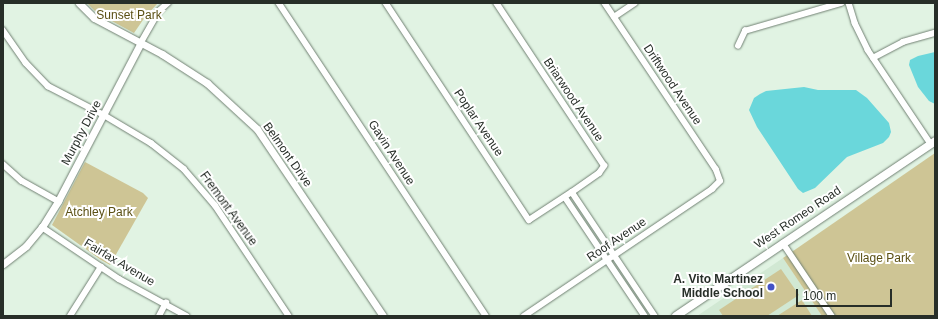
<!DOCTYPE html>
<html>
<head>
<meta charset="utf-8">
<style>
	body { margin:0 }
	#map { position:relative; width:938px; height:319px; overflow:hidden; background:#e1f3e3; font-family:Helvetica,sans-serif }
	div>[style] { position:absolute }
	[style*='--x'] { left:calc(var(--x)*1px); top:calc(var(--y)*1px); width:calc(var(--w)*1px); rotate:calc(var(--a)*1deg) }
	.built>* { inset:0; background:#d1e8d3 }
	.green>* { inset:0; background:#cec595 }
	.water>* { inset:0; background:#6ad7db }
	.roads { filter:drop-shadow(0 0 1px #718173) drop-shadow(0 0 1px #718173) }
	.minor>* { height:5.5px; margin:-2.75px; padding:0 2.75px; transform-origin:2.75px; border-radius:2.75px; background:#fff }
	.tertiary>* { height:7px; margin:-3.5px; padding:0 3.5px; transform-origin:3.5px; border-radius:3.5px; background:#fff }
	.secondary>* { height:8px; margin:-4px; padding:0 4px; transform-origin:4px; border-radius:4px; background:#fff }
	.dots>* { width:11px; height:11px; translate:-50% -50%; box-sizing:border-box; border:2px solid #fff; border-radius:50% }
	span { translate:-50% -50%; white-space:nowrap; text-align:center; line-height:1.15; -webkit-text-stroke:4px #fff; paint-order:stroke }
	.park-label { font-size:12px; color:#5b5014 }
	.street-label { font-size:12px; color:#272e28 }
	.poi-label { font-size:12px; color:#272e28; font-weight:700 }
	.right { translate:-100% -50%; text-align:right }
	.frame { position:absolute; inset:0; border:4px solid #272e28; pointer-events:none }
	.scale { position:absolute; left:796px; top:289px; width:96px; height:18px; box-sizing:border-box; border:2px solid #272e28; border-top:0; padding-left:5px; font-size:12px; line-height:14px; white-space:nowrap; color:#272e28; -webkit-text-stroke:3px #fff; paint-order:stroke }
</style>
</head>
<body>
<div id="map">
	<div class="built">
		<i style="clip-path:polygon(783px 258px,822px 316px,697px 316px)"></i>
	</div>
	<div class="green">
		<i style="clip-path:polygon(87px 3px,158px 3px,145px 17px,134px 33px,97px 13px)"></i>
		<i style="clip-path:polygon(935px 153px,935px 316px,822px 316px,783px 258px)"></i>
		<i style="clip-path:polygon(85px 162px,143px 193px,148px 198px,110px 265px,101px 260px,52px 225px)"></i>
		<i style="clip-path:polygon(781px 269px,799px 295px,767px 316px,723px 316px,719px 310px)"></i>
		<i style="clip-path:polygon(802px 300px,812px 316px,777px 316px)"></i>
	</div>
	<div class="water">
		<i style="clip-path:polygon(935px 52px,935px 104px,929px 101px,918px 87px,909px 65px,910px 60px,918px 56px)"></i>
		<i style="clip-path:polygon(804px 87px,818px 90px,856px 90px,867px 98px,889px 123px,891px 132px,889px 137px,883px 143px,847px 157px,815px 188px,803px 193px,798px 189px,757px 127px,749px 110px,754px 98px,760px 94px,766px 91px)"></i>
	</div>
	<div class="roads">
		<div class="minor">
			<i style="--x:279;--y:3;--w:375;--a:56.5"></i>
			<i style="--x:386;--y:3;--w:260;--a:56.6"></i>
			<i style="--x:529;--y:220;--w:51;--a:-33.1"></i>
			<i style="--x:572;--y:192;--w:33;--a:-35"></i>
			<i style="--x:599;--y:173;--w:9;--a:-54"></i>
			<i style="--x:604;--y:166;--w:196;--a:-123.5"></i>
			<i style="--x:849;--y:3;--w:21;--a:73"></i>
			<i style="--x:855;--y:23;--w:30;--a:64"></i>
			<i style="--x:868;--y:50;--w:113;--a:56.2"></i>
			<i style="--x:614;--y:17;--w:25;--a:-34"></i>
			<i style="--x:3;--y:30;--w:40;--a:55.1"></i>
			<i style="--x:26;--y:63;--w:32;--a:46"></i>
			<i style="--x:48;--y:86;--w:63;--a:27.4"></i>
			<i style="--x:104;--y:115;--w:55;--a:30.8"></i>
			<i style="--x:151;--y:143;--w:42;--a:38.2"></i>
			<i style="--x:184;--y:169;--w:48;--a:49.3"></i>
			<i style="--x:215;--y:205;--w:133;--a:56.3"></i>
			<i style="--x:140;--y:44;--w:38;--a:-60"></i>
			<i style="--x:159;--y:11;--w:12;--a:-42"></i>
			<i style="--x:738;--y:46;--w:17;--a:-65"></i>
			<i style="--x:745;--y:31;--w:100;--a:-16.3"></i>
			<i style="--x:873;--y:58;--w:34;--a:-28"></i>
			<i style="--x:903;--y:42;--w:33;--a:-16"></i>
			<i style="--x:3;--y:164;--w:25;--a:42"></i>
			<i style="--x:22;--y:181;--w:41;--a:29.1"></i>
			<i style="--x:572;--y:192;--w:149;--a:56.2"></i>
			<i style="--x:565;--y:197;--w:143;--a:56.1"></i>
			<i style="--x:42;--y:227;--w:93;--a:34"></i>
			<i style="--x:119;--y:279;--w:77;--a:28.6"></i>
			<i style="--x:783;--y:243;--w:88;--a:56.1"></i>
			<i style="--x:70;--y:316;--w:58;--a:-57.7"></i>
			<i style="--x:159;--y:316;--w:15;--a:-62"></i>
			<i style="--x:524;--y:316;--w:227;--a:-34"></i>
			<i style="--x:712;--y:189;--w:11;--a:-45"></i>
			<i style="--x:720;--y:181;--w:12;--a:-110"></i>
			<i style="--x:716;--y:170;--w:201;--a:-123.8"></i>
		</div>
		<div class="tertiary">
			<i style="--x:79;--y:3;--w:21;--a:45"></i>
			<i style="--x:94;--y:18;--w:77;--a:27.9"></i>
			<i style="--x:162;--y:54;--w:54;--a:32.8"></i>
			<i style="--x:207;--y:83;--w:68;--a:42.6"></i>
			<i style="--x:257;--y:129;--w:225;--a:56"></i>
			<i style="--x:3;--y:264;--w:29;--a:-38"></i>
			<i style="--x:26;--y:246;--w:25;--a:-50"></i>
			<i style="--x:42;--y:227;--w:31;--a:-58"></i>
			<i style="--x:58;--y:201;--w:177;--a:-62.4"></i>
		</div>
		<div class="secondary">
			<i style="--x:676;--y:316;--w:313;--a:-34"></i>
		</div>
	</div>
	<div class="dots">
		<i style="left:771px;top:287px;background:#4452c6"></i>
	</div>
	<div class="park-label">
		<span style="left:129px;top:16px">Sunset Park</span>
		<span style="left:99px;top:213px">Atchley Park</span>
		<span style="left:879px;top:259px">Village Park</span>
	</div>
	<div class="street-label">
		<span style="left:672px;top:85px;rotate:56deg">Driftwood Avenue</span>
		<span style="left:573px;top:100px;rotate:56deg">Briarwood Avenue</span>
		<span style="left:478px;top:123px;rotate:56deg">Poplar Avenue</span>
		<span style="left:82px;top:133px;rotate:-62deg">Murphy Drive</span>
		<span style="left:391px;top:153px;rotate:57deg">Gavin Avenue</span>
		<span style="left:287px;top:155px;rotate:55deg">Belmont Drive</span>
		<span style="left:228px;top:209px;rotate:54deg">Fremont Avenue</span>
		<span style="left:798px;top:218px;rotate:-34deg">West Romeo Road</span>
		<span style="left:617px;top:240px;rotate:-34deg">Roof Avenue</span>
		<span style="left:119px;top:263px;rotate:31deg">Fairfax Avenue</span>
	</div>
	<div class="poi-label">
		<span class="right" style="left:763px;top:287px">A. Vito Martinez<br>Middle School</span>
	</div>
	<div class="frame"></div>
	<div class="scale">100 m</div>
</div>
</body>
</html>
